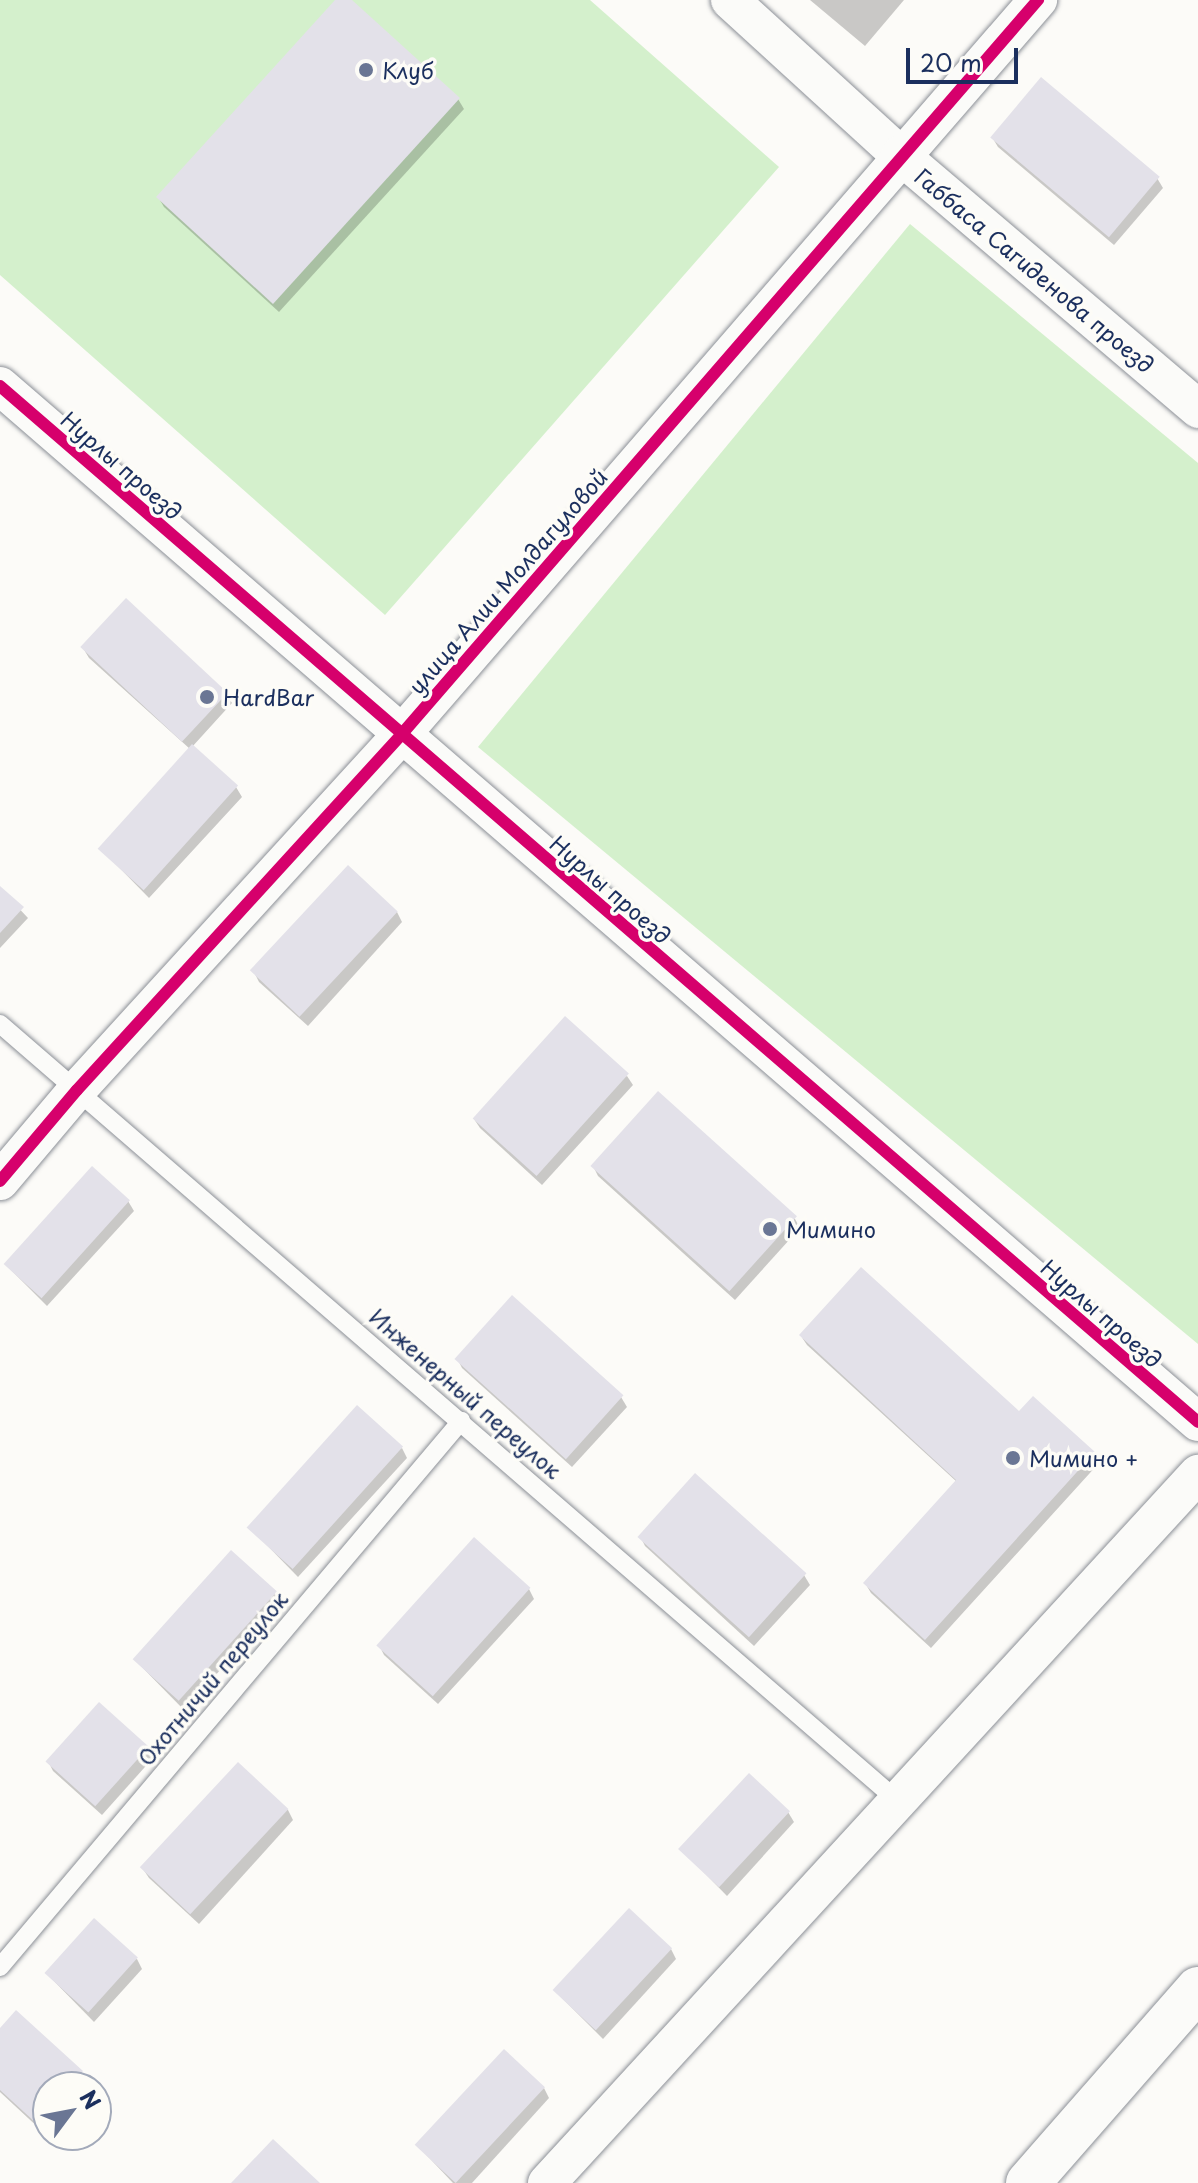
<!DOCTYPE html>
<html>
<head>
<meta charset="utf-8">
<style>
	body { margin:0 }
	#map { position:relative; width:1198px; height:2183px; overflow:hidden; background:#fcfbf8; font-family:"Playpen Sans",sans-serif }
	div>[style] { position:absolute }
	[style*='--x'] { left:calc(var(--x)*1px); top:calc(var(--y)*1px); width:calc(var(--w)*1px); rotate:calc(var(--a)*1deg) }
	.green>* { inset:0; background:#d4f0cc }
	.shadow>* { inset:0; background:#0003 }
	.building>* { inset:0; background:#e3e1e9; transform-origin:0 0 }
	.roads { filter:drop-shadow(0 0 2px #8c9097) drop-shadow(0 0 2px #8c9097) }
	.lane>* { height:18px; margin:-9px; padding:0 9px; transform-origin:9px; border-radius:9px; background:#fbfbf9 }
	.street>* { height:38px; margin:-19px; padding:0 19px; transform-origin:19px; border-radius:19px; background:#fbfbf9 }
	.secondary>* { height:44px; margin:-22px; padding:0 22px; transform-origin:22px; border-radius:22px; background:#fbfbf9 }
	.cycleway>* { height:12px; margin:-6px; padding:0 6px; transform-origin:6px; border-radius:6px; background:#d6006c }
	.dots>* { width:22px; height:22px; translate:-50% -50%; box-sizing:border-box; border:4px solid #fdfcf7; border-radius:50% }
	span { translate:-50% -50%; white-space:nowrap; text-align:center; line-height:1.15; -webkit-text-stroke:7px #fdfcf7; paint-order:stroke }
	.poi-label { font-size:22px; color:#1b2f5e }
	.left { translate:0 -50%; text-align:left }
	.street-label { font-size:22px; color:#1b2f5e }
	.north { position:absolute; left:32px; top:2071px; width:80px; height:80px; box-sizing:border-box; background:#fdfcf7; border:2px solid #a3aaba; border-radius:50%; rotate:58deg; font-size:22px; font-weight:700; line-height:32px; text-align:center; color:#1b2f5e }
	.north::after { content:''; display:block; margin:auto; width:28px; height:36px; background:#6a7694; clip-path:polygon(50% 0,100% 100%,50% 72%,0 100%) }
	.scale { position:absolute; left:906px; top:48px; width:112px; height:36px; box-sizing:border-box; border:4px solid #1b2f5e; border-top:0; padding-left:10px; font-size:24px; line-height:28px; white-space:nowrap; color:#1b2f5e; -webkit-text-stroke:6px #fdfcf7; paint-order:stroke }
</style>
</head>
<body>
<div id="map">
	<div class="green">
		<i style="clip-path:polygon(0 0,590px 0,779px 167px,385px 615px,0 275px)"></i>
		<i style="clip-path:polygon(910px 224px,1198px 463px,1198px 1344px,478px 747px)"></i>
	</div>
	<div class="shadow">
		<i style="clip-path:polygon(338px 0,349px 0,458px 99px,464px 109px,279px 312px,164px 207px,158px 197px)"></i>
		<i style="clip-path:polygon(810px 0,904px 0,865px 46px)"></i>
		<i style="clip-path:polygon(992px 137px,1157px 178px,1163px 188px,1114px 245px,998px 147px)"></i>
		<i style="clip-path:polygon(83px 648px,226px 693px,232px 703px,192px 747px,236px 787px,242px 797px,149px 898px,100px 848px,190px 749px,89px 658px)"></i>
		<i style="clip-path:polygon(348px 868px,397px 912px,402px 922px,308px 1026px,259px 982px,254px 972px)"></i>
		<i style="clip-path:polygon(0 888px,28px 918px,0 948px)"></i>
		<i style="clip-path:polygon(627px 1076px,633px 1085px,542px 1185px,480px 1128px,474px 1119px)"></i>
		<i style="clip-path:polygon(658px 1094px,795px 1219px,800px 1228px,735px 1300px,598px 1176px,593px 1166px)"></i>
		<i style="clip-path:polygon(128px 1201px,134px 1211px,47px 1306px,5px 1264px)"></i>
		<i style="clip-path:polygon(801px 1336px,1019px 1414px,1093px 1454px,1099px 1463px,931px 1648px,871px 1593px,865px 1583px,957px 1482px,807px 1345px)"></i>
		<i style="clip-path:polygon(457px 1358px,621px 1397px,627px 1407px,572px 1467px,462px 1368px)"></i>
		<i style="clip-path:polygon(402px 1448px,407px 1458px,298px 1577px,249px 1527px)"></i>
		<i style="clip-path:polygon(640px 1536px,804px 1575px,810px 1585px,754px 1646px,645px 1546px)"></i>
		<i style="clip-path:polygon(474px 1540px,529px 1589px,534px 1599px,438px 1704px,384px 1655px,379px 1645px)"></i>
		<i style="clip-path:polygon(275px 1594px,281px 1603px,184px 1710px,135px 1660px)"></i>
		<i style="clip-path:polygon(147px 1749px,153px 1758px,102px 1815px,53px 1771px,48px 1761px)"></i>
		<i style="clip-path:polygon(238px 1765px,288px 1810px,293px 1820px,199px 1924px,149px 1878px,143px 1869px)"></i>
		<i style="clip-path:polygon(788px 1812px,794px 1822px,727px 1896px,682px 1850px)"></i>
		<i style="clip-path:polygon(629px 1911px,671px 1949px,676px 1959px,603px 2039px,556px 1992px)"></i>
		<i style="clip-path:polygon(137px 1959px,142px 1969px,94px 2022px,47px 1974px)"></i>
		<i style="clip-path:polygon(0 2031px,82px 2073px,87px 2082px,83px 2087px,48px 2087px,48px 2125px,42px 2131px,0 2092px)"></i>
		<i style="clip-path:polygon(544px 2088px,549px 2098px,472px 2183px,453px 2183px,418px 2146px)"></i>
	</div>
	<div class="building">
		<i style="clip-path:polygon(335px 0,352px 0,460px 98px,273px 304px,156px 197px)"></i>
		<i style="left:1041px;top:77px;width:155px;height:79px;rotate:40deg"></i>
		<i style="left:126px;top:598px;width:139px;height:67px;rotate:43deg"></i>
		<i style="left:192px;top:744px;width:62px;height:141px;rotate:42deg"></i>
		<i style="left:348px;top:865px;width:68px;height:144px;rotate:43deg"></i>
		<i style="clip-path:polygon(0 886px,24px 907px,0 933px)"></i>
		<i style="left:565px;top:1016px;width:86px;height:138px;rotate:42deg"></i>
		<i style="left:658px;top:1091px;width:187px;height:101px;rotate:42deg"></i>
		<i style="left:92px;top:1166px;width:51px;height:132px;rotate:42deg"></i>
		<i style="clip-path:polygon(861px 1267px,1019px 1411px,1033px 1396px,1095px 1452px,925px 1640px,863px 1583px,956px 1480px,799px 1335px)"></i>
		<i style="left:512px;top:1295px;width:150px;height:86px;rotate:42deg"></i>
		<i style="left:357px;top:1405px;width:62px;height:165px;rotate:42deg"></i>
		<i style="left:695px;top:1473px;width:150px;height:86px;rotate:42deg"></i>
		<i style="left:474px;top:1537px;width:76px;height:146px;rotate:42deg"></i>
		<i style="left:231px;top:1550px;width:62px;height:147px;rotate:42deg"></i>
		<i style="left:99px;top:1702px;width:67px;height:80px;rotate:42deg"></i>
		<i style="left:238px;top:1762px;width:69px;height:144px;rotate:43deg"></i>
		<i style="left:749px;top:1773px;width:56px;height:104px;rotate:43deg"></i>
		<i style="left:629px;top:1908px;width:59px;height:112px;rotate:43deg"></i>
		<i style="left:94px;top:1918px;width:59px;height:74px;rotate:42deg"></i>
		<i style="clip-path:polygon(16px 2010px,83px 2071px,69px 2087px,48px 2087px,48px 2110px,36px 2123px,0 2090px,0 2028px)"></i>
		<i style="left:504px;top:2049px;width:56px;height:131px;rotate:43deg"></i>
		<i style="clip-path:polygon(273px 2139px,320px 2183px,231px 2183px)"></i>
	</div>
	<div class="roads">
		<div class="lane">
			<i style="--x:0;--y:1024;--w:1187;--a:40.87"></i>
			<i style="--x:0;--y:1967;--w:715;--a:-49.82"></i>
		</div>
		<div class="street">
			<i style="--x:730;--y:0;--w:230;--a:42.4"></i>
			<i style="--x:900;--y:155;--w:392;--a:40.4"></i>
			<i style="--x:0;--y:386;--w:1584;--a:40.85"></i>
			<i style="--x:0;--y:1181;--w:119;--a:-49.8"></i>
			<i style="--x:77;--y:1090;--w:481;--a:-47.6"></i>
			<i style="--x:401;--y:735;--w:973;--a:-49.09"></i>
			<i style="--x:547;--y:2183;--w:963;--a:-47.44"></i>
		</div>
		<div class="secondary">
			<i style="--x:1028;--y:2183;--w:258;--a:-48.8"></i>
		</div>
	</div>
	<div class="cycleway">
		<i style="--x:0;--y:386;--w:1584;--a:40.85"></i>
		<i style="--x:0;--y:1181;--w:119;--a:-49.8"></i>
		<i style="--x:77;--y:1090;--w:481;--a:-47.6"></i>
		<i style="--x:401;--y:735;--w:973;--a:-49.09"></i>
	</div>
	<div class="dots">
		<i style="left:366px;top:70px;background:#6a7694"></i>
		<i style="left:207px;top:697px;background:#6a7694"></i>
		<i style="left:770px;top:1229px;background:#6a7694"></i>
		<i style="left:1013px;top:1458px;background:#6a7694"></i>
	</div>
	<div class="poi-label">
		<span class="left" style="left:382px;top:70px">Клуб</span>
		<span class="left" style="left:223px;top:697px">HardBar</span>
		<span class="left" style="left:786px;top:1229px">Мимино</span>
		<span class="left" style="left:1029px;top:1458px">Мимино +</span>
	</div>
	<div class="street-label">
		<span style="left:1035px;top:270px;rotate:40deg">Габбаса Сагиденова проезд</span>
		<span style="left:122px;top:465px;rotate:41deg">Нурлы проезд</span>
		<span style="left:507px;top:581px;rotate:-49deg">улица Алии Молдагуловой</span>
		<span style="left:611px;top:889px;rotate:41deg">Нурлы проезд</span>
		<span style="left:1102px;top:1313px;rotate:41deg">Нурлы проезд</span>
		<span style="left:466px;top:1393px;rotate:41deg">Инженерный переулок</span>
		<span style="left:212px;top:1678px;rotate:-50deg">Охотничий переулок</span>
	</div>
	<div class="north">N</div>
	<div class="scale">20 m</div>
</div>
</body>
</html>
